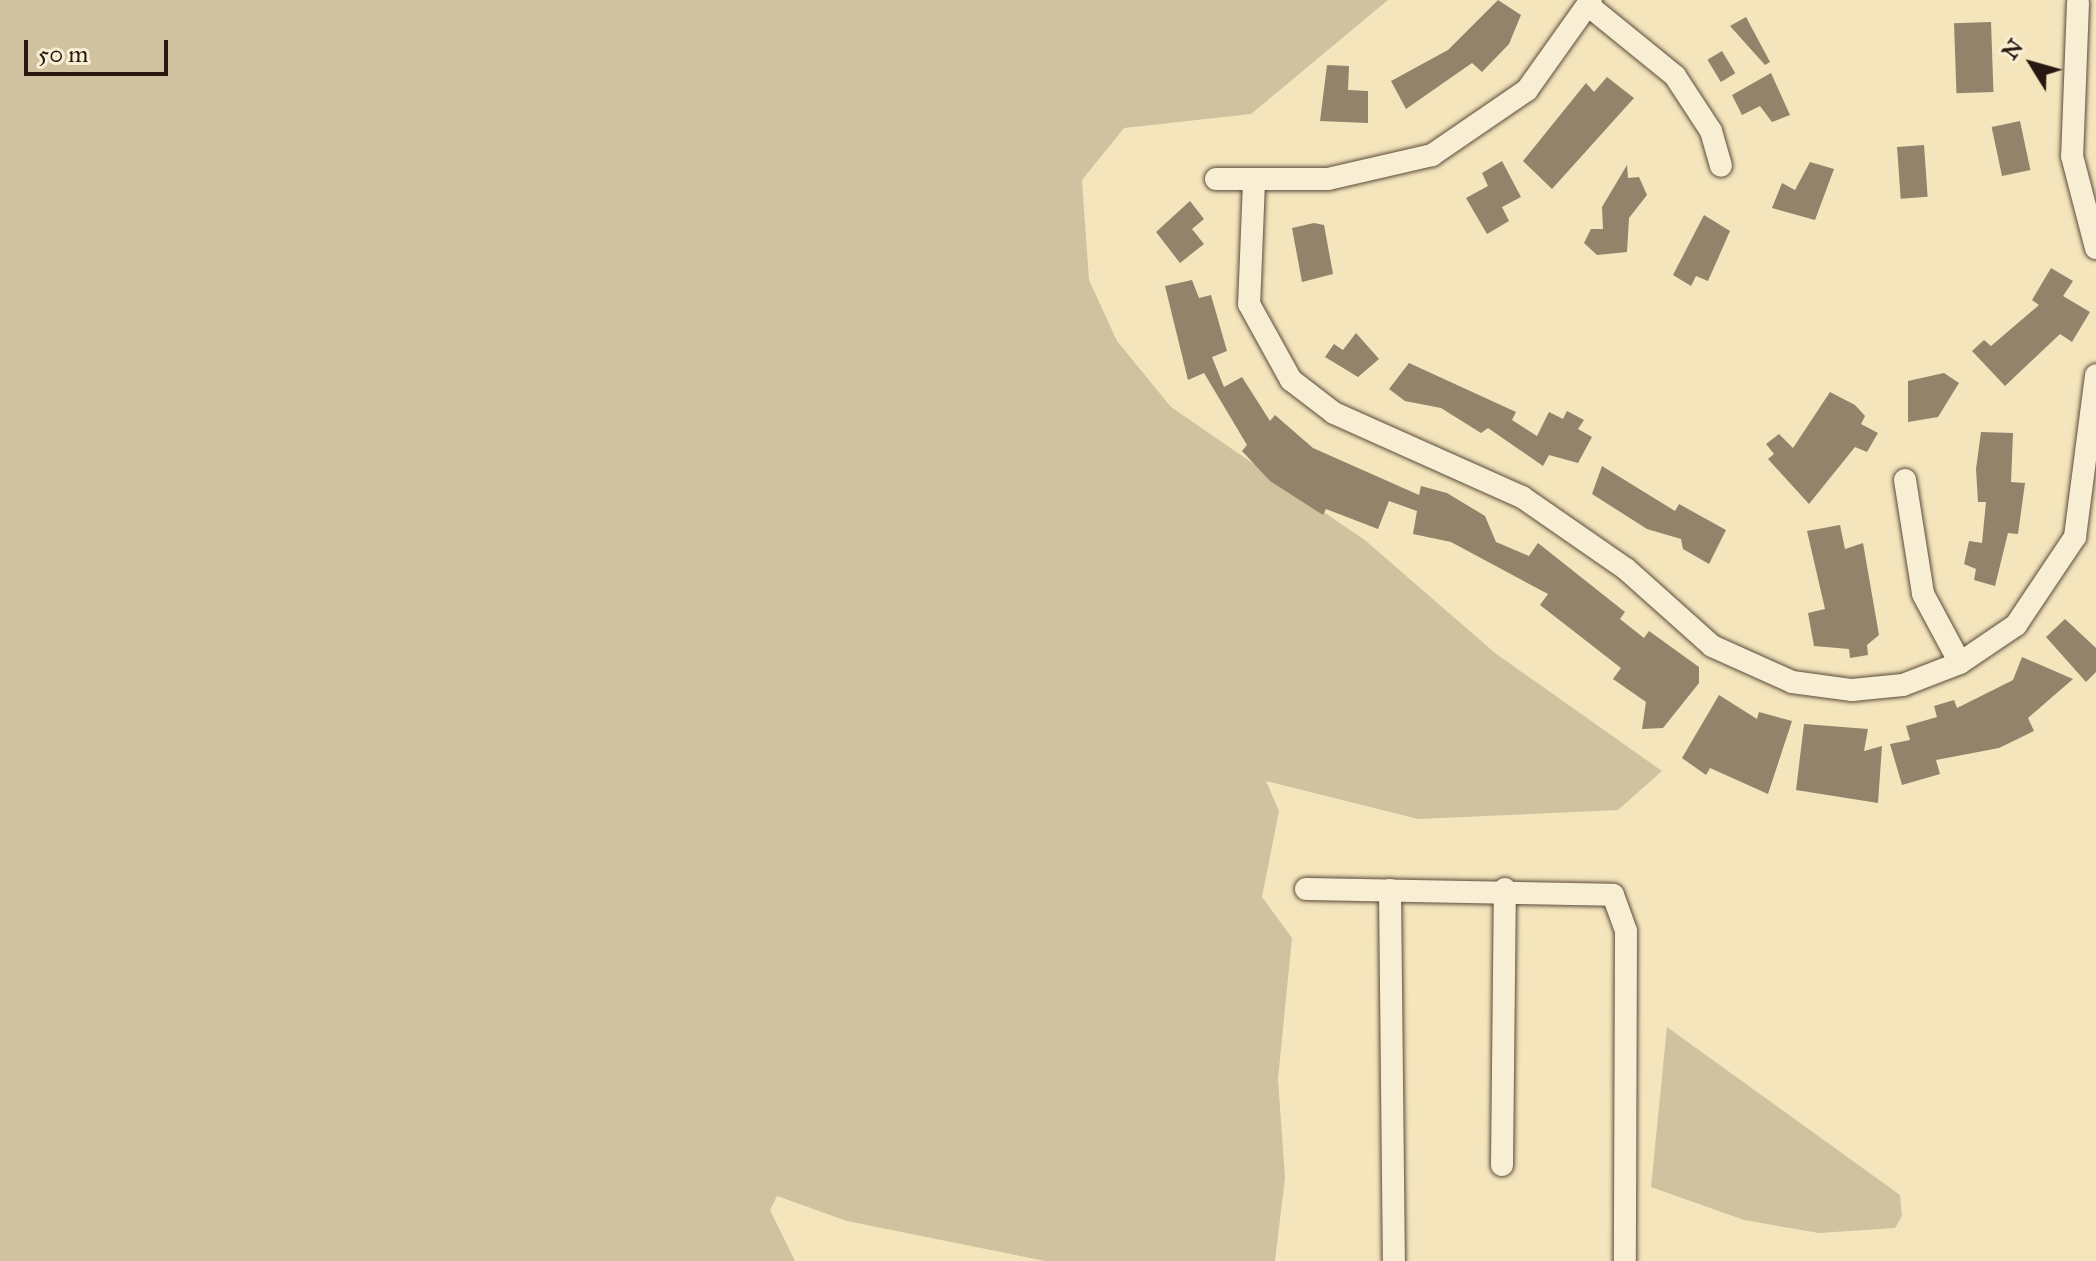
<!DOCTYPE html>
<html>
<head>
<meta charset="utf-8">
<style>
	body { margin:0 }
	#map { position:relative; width:2096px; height:1261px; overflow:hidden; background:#f4e5bc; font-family:"IM FELL Great Primer",serif }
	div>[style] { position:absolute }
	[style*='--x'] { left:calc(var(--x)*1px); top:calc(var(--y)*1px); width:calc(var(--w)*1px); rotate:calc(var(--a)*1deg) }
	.green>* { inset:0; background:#d1c29f }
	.building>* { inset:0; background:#92836a; transform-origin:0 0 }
	.roads { filter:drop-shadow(0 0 2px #5a4b3c) drop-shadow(0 0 2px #5a4b3c) }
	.street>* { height:22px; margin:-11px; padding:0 11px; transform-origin:11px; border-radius:11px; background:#f8eed3 }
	span { translate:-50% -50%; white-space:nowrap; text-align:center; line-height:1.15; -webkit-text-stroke:6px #f8eed3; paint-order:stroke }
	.north { position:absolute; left:1992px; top:24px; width:80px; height:80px; -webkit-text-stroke:6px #f8eed3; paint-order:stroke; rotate:307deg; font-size:22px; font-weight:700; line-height:32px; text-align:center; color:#271812 }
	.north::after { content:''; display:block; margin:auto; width:28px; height:36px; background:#271812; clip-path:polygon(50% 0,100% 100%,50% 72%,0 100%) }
	.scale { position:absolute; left:24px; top:40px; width:144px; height:36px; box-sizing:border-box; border:4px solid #271812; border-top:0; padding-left:10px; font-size:24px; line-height:28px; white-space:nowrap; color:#271812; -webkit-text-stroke:6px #f8eed3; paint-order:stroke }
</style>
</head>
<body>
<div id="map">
	<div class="green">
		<i style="clip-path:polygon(0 0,1388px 0,1251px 114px,1124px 128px,1082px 180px,1089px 280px,1117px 341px,1171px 407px,1366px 541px,1495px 653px,1662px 771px,1618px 810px,1418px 819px,1266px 781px,1279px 811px,1262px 897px,1292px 938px,1278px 1079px,1285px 1178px,1275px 1261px,1045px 1261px,847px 1221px,777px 1196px,770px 1210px,795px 1261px,0 1261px)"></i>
		<i style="clip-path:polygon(1667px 1027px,1900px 1195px,1902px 1216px,1895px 1228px,1819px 1233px,1744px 1220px,1651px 1187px)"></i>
	</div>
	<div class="building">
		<i style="clip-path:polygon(1498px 0,1521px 15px,1509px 44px,1482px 72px,1472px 63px,1406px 109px,1391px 81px,1448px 50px)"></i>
		<i style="clip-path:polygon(1746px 17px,1770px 62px,1765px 65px,1730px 26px)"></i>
		<i style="left:1991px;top:22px;width:70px;height:37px;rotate:88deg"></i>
		<i style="left:1722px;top:51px;width:26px;height:17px;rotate:59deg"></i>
		<i style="clip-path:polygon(1327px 65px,1349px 66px,1348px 90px,1368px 91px,1368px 123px,1320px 121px)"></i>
		<i style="clip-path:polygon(1771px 73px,1790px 115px,1772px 122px,1760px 106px,1742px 115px,1732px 95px)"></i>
		<i style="clip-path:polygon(1607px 77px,1634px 98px,1552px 189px,1523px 161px,1586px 83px,1594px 92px)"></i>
		<i style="left:2020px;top:121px;width:50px;height:29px;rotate:78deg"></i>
		<i style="left:1924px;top:145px;width:52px;height:27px;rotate:86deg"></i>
		<i style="clip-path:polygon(1502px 161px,1521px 197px,1502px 207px,1509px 221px,1487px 234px,1466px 198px,1488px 186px,1482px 173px)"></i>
		<i style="clip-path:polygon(1810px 162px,1834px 169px,1815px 220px,1772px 208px,1782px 183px,1795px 190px)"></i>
		<i style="clip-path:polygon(1627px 165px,1628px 178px,1639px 177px,1647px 195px,1629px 218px,1627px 252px,1597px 255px,1584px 243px,1591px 229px,1603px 229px,1602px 207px)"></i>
		<i style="clip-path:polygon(1190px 201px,1204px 219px,1192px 229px,1204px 244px,1180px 263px,1156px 232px)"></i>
		<i style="clip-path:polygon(1704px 215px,1730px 231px,1708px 281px,1696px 276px,1691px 286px,1673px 275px)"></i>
		<i style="clip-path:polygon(1314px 223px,1324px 225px,1333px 274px,1302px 282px,1292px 228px)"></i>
		<i style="clip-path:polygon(2051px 268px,2073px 281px,2063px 296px,2090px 312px,2072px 342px,2060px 334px,2005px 386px,1972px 351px,1984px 340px,1991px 346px,2039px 305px,2032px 300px)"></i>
		<i style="clip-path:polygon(1192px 280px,1199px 298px,1211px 295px,1227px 351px,1212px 357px,1224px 387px,1242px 377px,1270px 421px,1275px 415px,1313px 448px,1419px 495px,1421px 486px,1447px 493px,1485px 516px,1496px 542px,1529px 556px,1538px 543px,1625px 612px,1620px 619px,1644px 638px,1649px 631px,1699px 667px,1699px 683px,1663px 728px,1642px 729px,1646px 702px,1613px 679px,1621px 668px,1540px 605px,1548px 594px,1451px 542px,1413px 534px,1417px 511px,1389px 501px,1378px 529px,1326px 509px,1323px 515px,1270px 481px,1242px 451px,1247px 445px,1204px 373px,1188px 380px,1165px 286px)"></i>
		<i style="clip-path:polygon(1356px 333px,1379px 359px,1358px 377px,1325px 357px,1334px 344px,1343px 350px)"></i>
		<i style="clip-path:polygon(1409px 363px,1516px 412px,1512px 420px,1537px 436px,1549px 412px,1563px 419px,1567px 411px,1584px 420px,1578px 429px,1592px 437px,1578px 463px,1549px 455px,1543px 466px,1488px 428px,1481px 433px,1441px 408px,1405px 401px,1389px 389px)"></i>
		<i style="clip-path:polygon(1944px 373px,1959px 383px,1938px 417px,1908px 422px,1908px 381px)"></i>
		<i style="clip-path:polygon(1830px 392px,1855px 405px,1865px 416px,1861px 424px,1878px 433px,1867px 452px,1855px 447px,1809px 504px,1768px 459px,1774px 454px,1766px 444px,1779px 434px,1793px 448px)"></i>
		<i style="clip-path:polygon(1981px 432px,2013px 433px,2011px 482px,2025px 483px,2018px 534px,2008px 533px,1995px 586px,1974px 580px,1976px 569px,1964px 564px,1969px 541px,1982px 543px,1986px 502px,1978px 502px,1976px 469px)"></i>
		<i style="clip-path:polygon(1602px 466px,1675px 511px,1679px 504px,1726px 530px,1709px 564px,1683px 549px,1681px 539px,1647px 529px,1592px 494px)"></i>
		<i style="clip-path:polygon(1840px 525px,1845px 549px,1863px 543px,1879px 635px,1867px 645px,1868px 655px,1850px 658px,1849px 649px,1814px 646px,1808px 613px,1825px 609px,1807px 531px)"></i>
		<i style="clip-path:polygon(2065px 619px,2096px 648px,2096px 672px,2086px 682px,2046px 637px)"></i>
		<i style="clip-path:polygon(2022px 657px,2073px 679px,2028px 718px,2034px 731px,1999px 748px,1936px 760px,1940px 774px,1902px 785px,1890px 744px,1910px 740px,1906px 726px,1937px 717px,1934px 706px,1954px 700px,1957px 708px,2013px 680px)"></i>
		<i style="clip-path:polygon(1719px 695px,1757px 719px,1759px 712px,1792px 721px,1768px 794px,1710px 768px,1706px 775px,1682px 758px)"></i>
		<i style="clip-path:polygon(1804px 724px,1868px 729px,1864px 751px,1882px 746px,1878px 803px,1796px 790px)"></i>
	</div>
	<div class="roads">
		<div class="street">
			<i style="--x:2078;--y:3;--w:153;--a:92.2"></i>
			<i style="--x:2072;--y:156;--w:95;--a:75.4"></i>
			<i style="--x:1589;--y:6;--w:111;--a:39.1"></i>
			<i style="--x:1675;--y:76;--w:66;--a:56.8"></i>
			<i style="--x:1711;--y:131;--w:36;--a:74"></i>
			<i style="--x:1216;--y:179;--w:112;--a:0"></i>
			<i style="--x:1328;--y:179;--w:107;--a:-13"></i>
			<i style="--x:1432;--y:155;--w:115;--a:-34.4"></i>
			<i style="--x:1527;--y:90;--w:110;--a:-54.6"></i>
			<i style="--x:1254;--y:182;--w:122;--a:92.3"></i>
			<i style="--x:1249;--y:304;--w:87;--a:61.1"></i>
			<i style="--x:1291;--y:380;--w:54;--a:37.5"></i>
			<i style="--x:1334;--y:413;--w:206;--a:24.1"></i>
			<i style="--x:1522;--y:497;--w:126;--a:34.7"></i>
			<i style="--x:1626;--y:569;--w:115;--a:41.8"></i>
			<i style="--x:1712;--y:646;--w:88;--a:24.2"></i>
			<i style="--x:1792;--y:682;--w:61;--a:7.6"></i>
			<i style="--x:1852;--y:690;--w:51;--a:-5.6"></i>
			<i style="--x:1903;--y:685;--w:61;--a:-21.1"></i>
			<i style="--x:1960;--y:663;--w:68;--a:-34.2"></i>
			<i style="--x:2016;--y:625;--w:106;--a:-56.2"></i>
			<i style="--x:2075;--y:537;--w:163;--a:-82.6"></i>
			<i style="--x:1905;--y:480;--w:115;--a:81"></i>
			<i style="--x:1923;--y:594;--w:78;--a:61.8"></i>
			<i style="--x:1306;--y:889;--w:307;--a:1.1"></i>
			<i style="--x:1613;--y:895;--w:38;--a:70"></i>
			<i style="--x:1626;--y:931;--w:330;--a:90.2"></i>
			<i style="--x:1390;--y:890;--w:371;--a:89.4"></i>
			<i style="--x:1502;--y:1165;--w:276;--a:-89.4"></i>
		</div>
	</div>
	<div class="north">N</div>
	<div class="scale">50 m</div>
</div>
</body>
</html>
